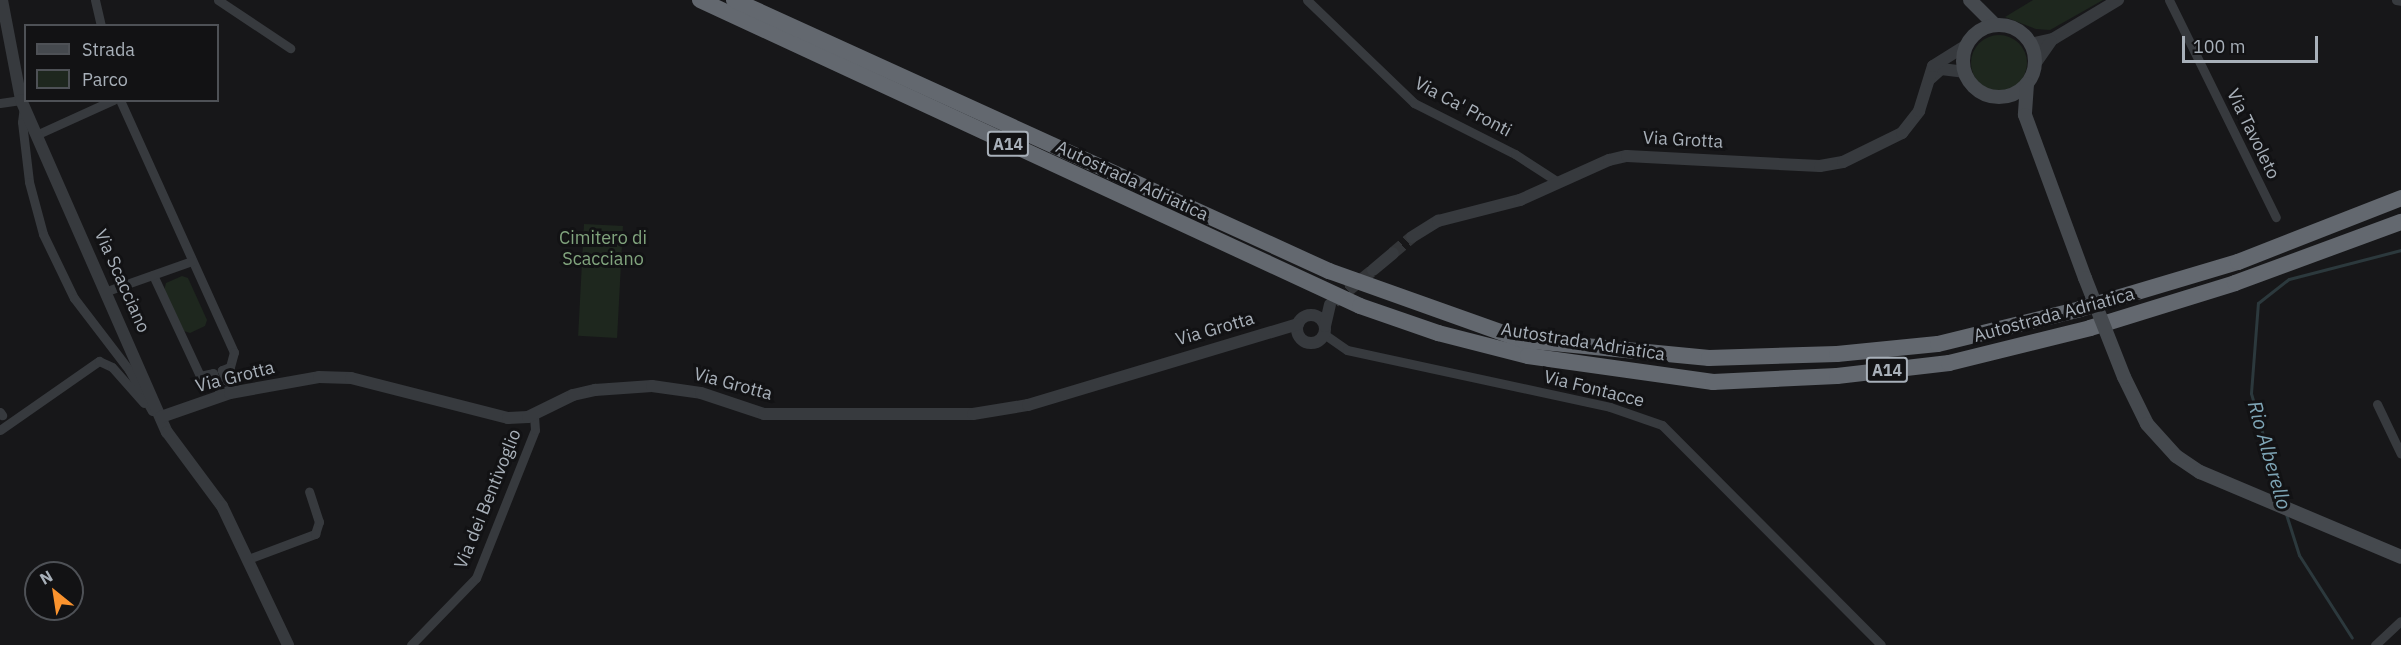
<!DOCTYPE html>
<html>
<head>
<meta charset="utf-8">
<style>
	body { margin:0 }
	#map { position:relative; width:2401px; height:645px; overflow:hidden; background:#171719; font-family:"IBM Plex Sans",sans-serif }
	div>[style] { position:absolute }
	[style*='--x'] { left:calc(var(--x)*1px); top:calc(var(--y)*1px); width:calc(var(--w)*1px); rotate:calc(var(--a)*1deg) }
	.green>* { inset:0; background:#1e271e; transform-origin:0 0 }
	.round { border-radius:50% }
	.stream>* { height:3px; margin:-1.5px; padding:0 1.5px; transform-origin:1.5px; border-radius:1.5px; background:#2c393d }
	.tertiary-tunnel>* { height:12px; margin-top:-6px; transform-origin:0; background:repeating-linear-gradient(90deg,#343639 0 12px,transparent 0 18px) }
	.minor>* { height:9px; margin:-4.5px; padding:0 4.5px; transform-origin:4.5px; border-radius:4.5px; background:#373a3e }
	.tertiary>* { height:12px; margin:-6px; padding:0 6px; transform-origin:6px; border-radius:6px; background:#373a3e }
	.tertiary>.ring { margin:-6px; padding:0; box-sizing:content-box; background:none; border:12px solid #373a3e; border-radius:50% }
	.secondary>* { height:14px; margin:-7px; padding:0 7px; transform-origin:7px; border-radius:7px; background:#45494e }
	.secondary>.ring { margin:-7px; padding:0; box-sizing:content-box; background:none; border:14px solid #45494e; border-radius:50% }
	.motorway>* { height:16px; margin:-8px; padding:0 8px; transform-origin:8px; border-radius:8px; background:#63686f }
	.secondary-bridge>* { height:14px; margin:-7px; padding:0 7px; transform-origin:7px; border-radius:7px; background:#45494e }
	span { translate:-50% -50%; white-space:nowrap; text-align:center; line-height:1.15; -webkit-text-stroke:6px #121214; paint-order:stroke }
	.shield-label span { padding:2px 4px; background:#121214; border:2px solid; border-radius:4px; -webkit-text-stroke-width:0 }
	.shield-label { font-size:16px; color:#a8b0b9; font-weight:700 }
	.street-label { font-size:18px; color:#a8b0b9 }
	.park-label { font-size:18px; color:#82a57e }
	.water-label { font-size:20px; color:#7ea5b6; font-style:italic }
	.legend { position:absolute; left:24px; top:24px; width:195px; height:78px; box-sizing:border-box; background:#121214; border:2px solid #4e5156; margin:0; padding:8px 10px; list-style:none; font-size:18px; color:#a8b0b9 }
	.legend li { display:flex; align-items:center; gap:12px; height:30px }
	.legend b { width:30px; border:2px solid #4e5156 }
	.north { position:absolute; left:24px; top:561px; width:60px; height:60px; box-sizing:border-box; background:#121214; border:2px solid #4e5156; border-radius:50%; rotate:330deg; font-size:16px; font-weight:700; line-height:24px; text-align:center; color:#a8b0b9 }
	.north::after { content:''; display:block; margin:auto; width:21px; height:27px; background:#fa932e; clip-path:polygon(50% 0,100% 100%,50% 72%,0 100%) }
	.scale { position:absolute; left:2182px; top:36px; width:136px; height:27px; box-sizing:border-box; border:3px solid #a8b0b9; border-top:0; padding-left:8px; font-size:18px; line-height:21px; white-space:nowrap; color:#a8b0b9; -webkit-text-stroke:4px #121214; paint-order:stroke }
</style>
</head>
<body>
<div id="map">
	<div class="green">
		<i style="clip-path:polygon(2033px 0,2103px 0,2050px 30px,2036px 29px,2005px 17px)"></i>
		<i class="round" style="left:1971px;top:35px;width:56px;height:56px"></i>
		<i style="left:584px;top:224px;width:39px;height:112px;rotate:3deg"></i>
		<i style="clip-path:polygon(182px 276px,188px 278px,207px 320px,205px 326px,190px 333px,184px 331px,164px 291px,166px 283px)"></i>
	</div>
	<div class="stream">
		<i style="--x:2282;--y:502;--w:113;--a:-105.9"></i>
		<i style="--x:2251;--y:393;--w:90;--a:-85.6"></i>
		<i style="--x:2258;--y:303;--w:39;--a:-38"></i>
		<i style="--x:2289;--y:279;--w:116;--a:-14.5"></i>
		<i style="--x:2286;--y:514;--w:43;--a:72.4"></i>
		<i style="--x:2299;--y:555;--w:98;--a:57.4"></i>
	</div>
	<div class="tertiary-tunnel">
		<i style="--x:1393;--y:253;--w:25;--a:-40"></i>
		<i style="--x:1334;--y:302;--w:50;--a:-39.4"></i>
	</div>
	<div class="minor">
		<i style="--x:95;--y:0;--w:27;--a:77"></i>
		<i style="--x:218;--y:0;--w:87;--a:33.7"></i>
		<i style="--x:1307;--y:0;--w:149;--a:43.9"></i>
		<i style="--x:1414;--y:103;--w:113;--a:26.8"></i>
		<i style="--x:1515;--y:154;--w:51;--a:33.1"></i>
		<i style="--x:2169;--y:0;--w:242;--a:63.8"></i>
		<i style="--x:2396;--y:0;--w:5;--a:11"></i>
		<i style="--x:120;--y:100;--w:277;--a:65.7"></i>
		<i style="--x:234;--y:352;--w:16;--a:105"></i>
		<i style="--x:230;--y:367;--w:9;--a:159"></i>
		<i style="--x:222;--y:370;--w:24;--a:71"></i>
		<i style="--x:0;--y:103;--w:21;--a:-8"></i>
		<i style="--x:24;--y:106;--w:16;--a:97"></i>
		<i style="--x:22;--y:122;--w:60;--a:83.3"></i>
		<i style="--x:29;--y:182;--w:54;--a:74.9"></i>
		<i style="--x:43;--y:234;--w:71;--a:64.2"></i>
		<i style="--x:74;--y:298;--w:91;--a:52.6"></i>
		<i style="--x:129;--y:370;--w:47;--a:60.7"></i>
		<i style="--x:36;--y:135;--w:85;--a:-24.4"></i>
		<i style="--x:153;--y:275;--w:111;--a:65"></i>
		<i style="--x:200;--y:376;--w:13;--a:-13"></i>
		<i style="--x:213;--y:373;--w:23;--a:70"></i>
		<i style="--x:107;--y:291;--w:90;--a:-19.4"></i>
		<i style="--x:1324;--y:334;--w:28;--a:35"></i>
		<i style="--x:1347;--y:350;--w:269;--a:12.2"></i>
		<i style="--x:1610;--y:407;--w:55;--a:19.1"></i>
		<i style="--x:1662;--y:425;--w:310;--a:45.1"></i>
		<i style="--x:2377;--y:404;--w:55;--a:64.4"></i>
		<i style="--x:0;--y:412;--w:4;--a:56"></i>
		<i style="--x:0;--y:430;--w:121;--a:-34.9"></i>
		<i style="--x:99;--y:361;--w:14;--a:25"></i>
		<i style="--x:112;--y:367;--w:48;--a:48.4"></i>
		<i style="--x:248;--y:559;--w:72;--a:-20.5"></i>
		<i style="--x:315;--y:534;--w:13;--a:-72"></i>
		<i style="--x:319;--y:522;--w:32;--a:-108"></i>
		<i style="--x:411;--y:645;--w:93;--a:-45.9"></i>
		<i style="--x:476;--y:578;--w:159;--a:-68.3"></i>
		<i style="--x:535;--y:430;--w:16;--a:-94"></i>
		<i style="--x:2375;--y:645;--w:35;--a:-43"></i>
	</div>
	<div class="tertiary">
		<i style="--x:2;--y:0;--w:102;--a:79.2"></i>
		<i style="--x:21;--y:100;--w:363;--a:66.3"></i>
		<i style="--x:167;--y:432;--w:92;--a:53.4"></i>
		<i style="--x:222;--y:506;--w:154;--a:64.6"></i>
		<i style="--x:2031;--y:44;--w:23;--a:-13"></i>
		<i style="--x:2053;--y:39;--w:76;--a:-31"></i>
		<i style="--x:2035;--y:64;--w:28;--a:-55"></i>
		<i style="--x:1931;--y:78;--w:13;--a:-42"></i>
		<i style="--x:1941;--y:69;--w:23;--a:7"></i>
		<i style="--x:1412;--y:237;--w:31;--a:-32"></i>
		<i style="--x:1438;--y:221;--w:85;--a:-14.4"></i>
		<i style="--x:1520;--y:200;--w:98;--a:-24.2"></i>
		<i style="--x:1609;--y:160;--w:18;--a:-13"></i>
		<i style="--x:1627;--y:156;--w:193;--a:3"></i>
		<i style="--x:1820;--y:166;--w:23;--a:-10"></i>
		<i style="--x:1843;--y:162;--w:66;--a:-26.2"></i>
		<i style="--x:1902;--y:133;--w:28;--a:-52"></i>
		<i style="--x:1919;--y:111;--w:47;--a:-72.7"></i>
		<i style="--x:1933;--y:66;--w:40;--a:-32"></i>
		<i style="--x:1373;--y:270;--w:26;--a:-40"></i>
		<i class="ring" style="left:1297px;top:315px;width:16px;height:16px"></i>
		<i style="--x:1325;--y:326;--w:22;--a:-77"></i>
		<i style="--x:161;--y:417;--w:73;--a:-19.2"></i>
		<i style="--x:230;--y:393;--w:90;--a:-10.2"></i>
		<i style="--x:319;--y:377;--w:32;--a:2"></i>
		<i style="--x:351;--y:378;--w:162;--a:14.3"></i>
		<i style="--x:508;--y:418;--w:20;--a:-3"></i>
		<i style="--x:528;--y:417;--w:50;--a:-26.1"></i>
		<i style="--x:573;--y:395;--w:23;--a:-13"></i>
		<i style="--x:595;--y:390;--w:57;--a:-4"></i>
		<i style="--x:652;--y:386;--w:49;--a:8.1"></i>
		<i style="--x:701;--y:393;--w:66;--a:18.4"></i>
		<i style="--x:764;--y:414;--w:209;--a:0"></i>
		<i style="--x:973;--y:414;--w:56;--a:-9.3"></i>
		<i style="--x:1028;--y:405;--w:282;--a:-16.7"></i>
	</div>
	<div class="secondary">
		<i style="--x:1970;--y:0;--w:35;--a:45"></i>
		<i class="ring" style="left:1963px;top:25px;width:58px;height:58px"></i>
		<i style="--x:2027;--y:84;--w:31;--a:94"></i>
		<i style="--x:2025;--y:115;--w:174;--a:69.8"></i>
		<i style="--x:2124;--y:377;--w:52;--a:63.9"></i>
		<i style="--x:2147;--y:424;--w:43;--a:47.8"></i>
		<i style="--x:2176;--y:456;--w:29;--a:34"></i>
		<i style="--x:2200;--y:472;--w:218;--a:22.9"></i>
	</div>
	<div class="motorway">
		<i style="--x:700;--y:0;--w:727;--a:24.87"></i>
		<i style="--x:1360;--y:306;--w:83;--a:19.1"></i>
		<i style="--x:1438;--y:333;--w:93;--a:14.3"></i>
		<i style="--x:1528;--y:356;--w:187;--a:8"></i>
		<i style="--x:1713;--y:382;--w:124;--a:-2.8"></i>
		<i style="--x:1837;--y:376;--w:113;--a:-6.6"></i>
		<i style="--x:1949;--y:363;--w:145;--a:-13.9"></i>
		<i style="--x:2090;--y:328;--w:152;--a:-17.2"></i>
		<i style="--x:2235;--y:283;--w:177;--a:-20.2"></i>
		<i style="--x:734;--y:0;--w:654;--a:24.49"></i>
		<i style="--x:1329;--y:271;--w:206;--a:19.6"></i>
		<i style="--x:1523;--y:340;--w:187;--a:5.5"></i>
		<i style="--x:1709;--y:358;--w:128;--a:-1.8"></i>
		<i style="--x:1837;--y:354;--w:101;--a:-5.7"></i>
		<i style="--x:1938;--y:344;--w:146;--a:-13.8"></i>
		<i style="--x:2080;--y:309;--w:165;--a:-16.6"></i>
		<i style="--x:2238;--y:262;--w:175;--a:-21.4"></i>
	</div>
	<div class="secondary-bridge">
		<i style="--x:2085;--y:278;--w:106;--a:68.5"></i>
	</div>
	<div class="shield-label">
		<span style="left:1008px;top:144px">A14</span>
		<span style="left:1887px;top:370px">A14</span>
	</div>
	<div class="street-label">
		<span style="left:1463px;top:107px;rotate:28deg">Via Ca' Pronti</span>
		<span style="left:2253px;top:134px;rotate:64deg">Via Tavoleto</span>
		<span style="left:1683px;top:140px;rotate:3deg">Via Grotta</span>
		<span style="left:1132px;top:181px;rotate:25deg">Autostrada Adriatica</span>
		<span style="left:122px;top:281px;rotate:66deg">Via Scacciano</span>
		<span style="left:2054px;top:315px;rotate:-15deg">Autostrada Adriatica</span>
		<span style="left:1215px;top:329px;rotate:-16deg">Via Grotta</span>
		<span style="left:1583px;top:342px;rotate:9deg">Autostrada Adriatica</span>
		<span style="left:235px;top:377px;rotate:-14deg">Via Grotta</span>
		<span style="left:733px;top:384px;rotate:15deg">Via Grotta</span>
		<span style="left:1594px;top:389px;rotate:14deg">Via Fontacce</span>
		<span style="left:488px;top:499px;rotate:-68deg">Via dei Bentivoglio</span>
	</div>
	<div class="park-label">
		<span style="left:603px;top:249px">Cimitero di<br>Scacciano</span>
	</div>
	<div class="water-label">
		<span style="left:2270px;top:455px;rotate:74deg">Rio Alberello</span>
	</div>
	<ul class="legend">
	<li><b style="height:8px;background:#45494e"></b>Strada</li>
	<li><b style="height:16px;background:#1e271e"></b>Parco</li>
	</ul>
	<div class="north">N</div>
	<div class="scale">100 m</div>
</div>
</body>
</html>
